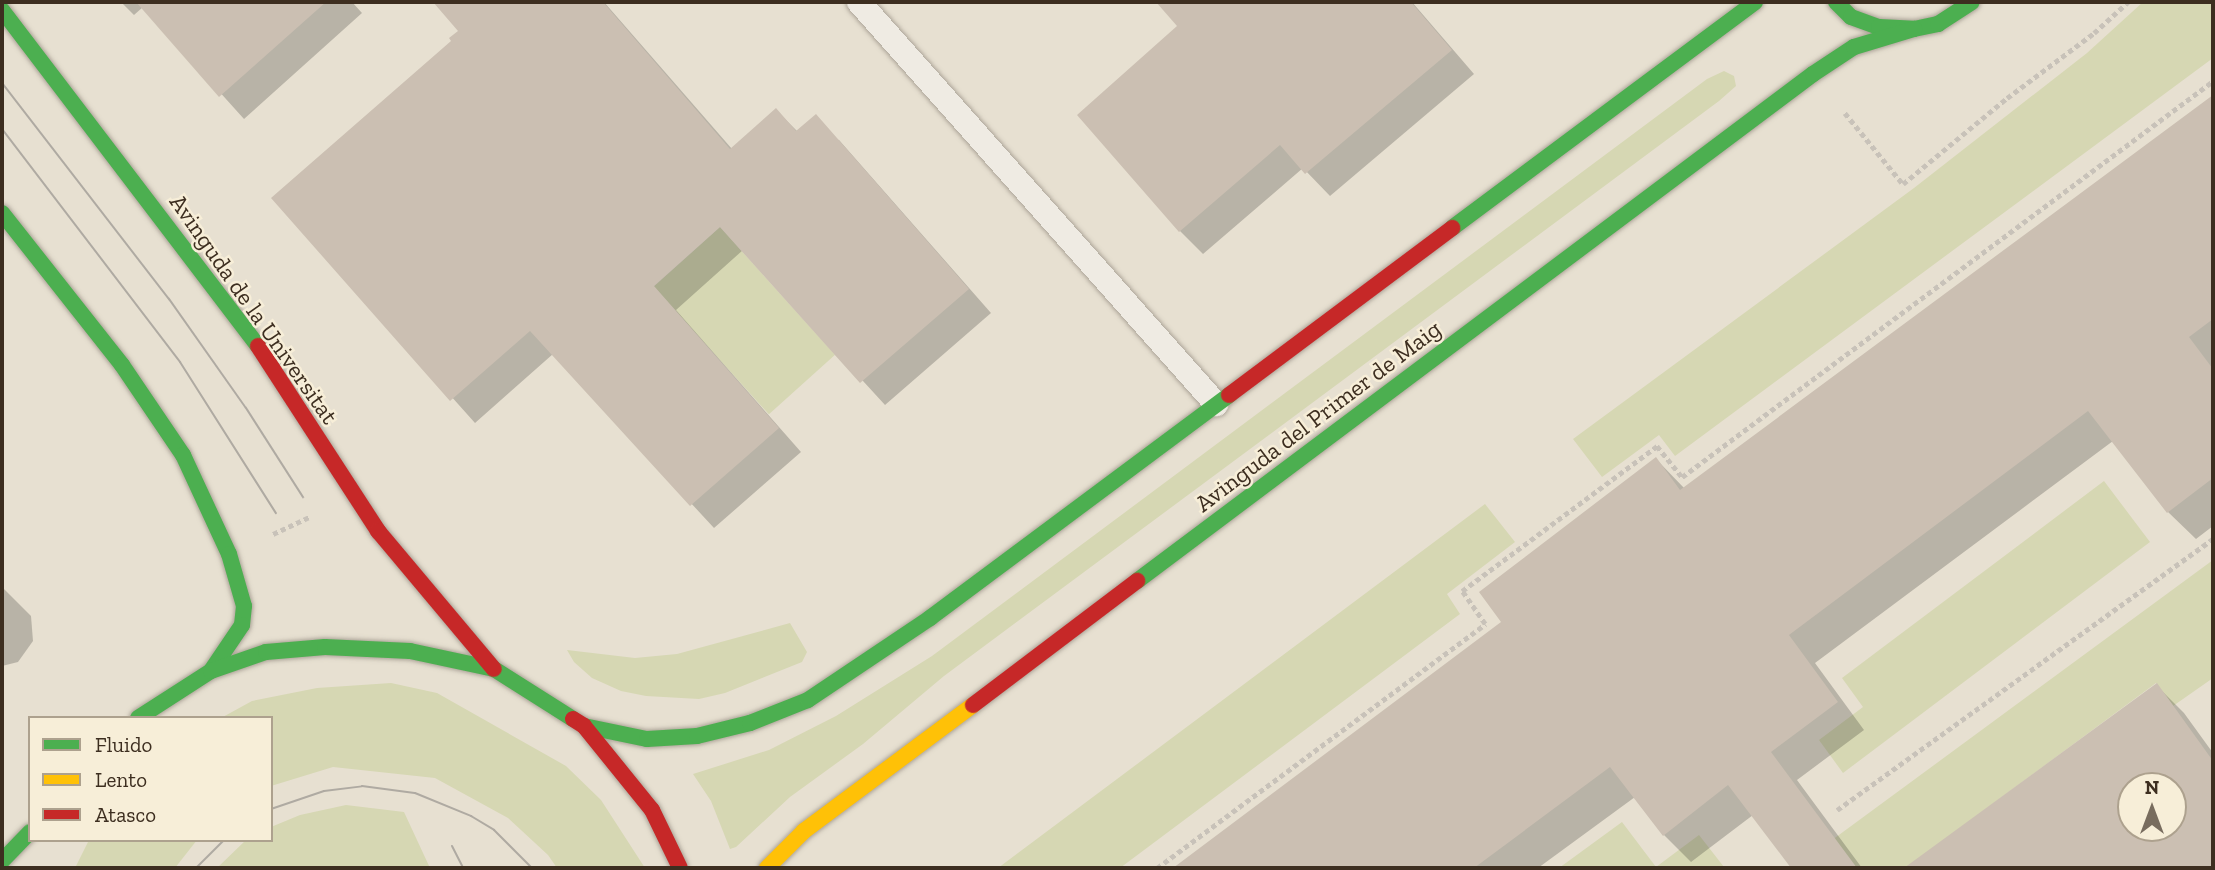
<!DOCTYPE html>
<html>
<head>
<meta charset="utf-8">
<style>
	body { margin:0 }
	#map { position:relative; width:2215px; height:870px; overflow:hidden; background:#e7e0d1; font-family:"Zilla Slab",serif }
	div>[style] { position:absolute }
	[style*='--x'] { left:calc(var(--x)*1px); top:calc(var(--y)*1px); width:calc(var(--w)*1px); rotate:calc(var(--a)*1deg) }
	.green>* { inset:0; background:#d6d7b3; transform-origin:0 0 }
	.shadow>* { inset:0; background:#0003 }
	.building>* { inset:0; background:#cbbfb2 }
	.path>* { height:4.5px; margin-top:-2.25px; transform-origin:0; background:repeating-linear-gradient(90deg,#c8c2b9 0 5px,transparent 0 8.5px) }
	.roads { filter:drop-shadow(0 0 2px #ada599) drop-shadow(0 0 2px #ada599) }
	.lane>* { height:24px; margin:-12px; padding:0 12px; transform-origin:12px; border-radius:12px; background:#efebe3 }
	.fast>* { height:16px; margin:-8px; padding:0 8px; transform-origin:8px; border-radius:8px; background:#4caf50 }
	.slow>* { height:16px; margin:-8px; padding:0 8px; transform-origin:8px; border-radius:8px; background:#ffc107 }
	.jam>* { height:16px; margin:-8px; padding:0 8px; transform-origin:8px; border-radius:8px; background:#c62828 }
	.tram>* { height:2px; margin:-1px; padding:0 1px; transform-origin:1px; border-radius:1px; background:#afaaa2 }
	span { translate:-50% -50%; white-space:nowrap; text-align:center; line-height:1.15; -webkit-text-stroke:5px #f7eed8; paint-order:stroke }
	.street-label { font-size:24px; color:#3d2e20 }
	.frame { position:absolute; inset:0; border:4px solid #3d2e20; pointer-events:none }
	.legend { position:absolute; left:28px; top:716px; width:245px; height:126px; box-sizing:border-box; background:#f7eed8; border:2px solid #ada18e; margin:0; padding:9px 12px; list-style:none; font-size:21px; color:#3d2e20 }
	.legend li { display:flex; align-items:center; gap:14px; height:35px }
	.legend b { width:35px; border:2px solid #ada18e }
	.north { position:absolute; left:2117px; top:772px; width:70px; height:70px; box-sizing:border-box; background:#f7eed8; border:2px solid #ada18e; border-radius:50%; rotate:0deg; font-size:19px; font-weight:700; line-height:28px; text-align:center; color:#3d2e20 }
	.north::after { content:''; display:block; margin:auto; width:24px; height:32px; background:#786c5e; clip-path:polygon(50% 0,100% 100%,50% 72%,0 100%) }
</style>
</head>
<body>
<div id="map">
	<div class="green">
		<i style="clip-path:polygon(2143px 2px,2213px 2px,2213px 58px,1675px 456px,1659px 435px,1602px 477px,1573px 439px,1914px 188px,2087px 53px)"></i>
		<i style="clip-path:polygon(1724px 71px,1734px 76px,1736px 86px,1719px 101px,944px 676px,863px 744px,790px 797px,736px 847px,730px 849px,711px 801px,693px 774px,769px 750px,836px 716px,932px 656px,1707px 79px)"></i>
		<i style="left:720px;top:227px;width:172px;height:89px;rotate:48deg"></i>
		<i style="clip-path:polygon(2104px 481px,2150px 542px,1843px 773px,1819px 740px,1863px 707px,1842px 678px)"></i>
		<i style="clip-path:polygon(1485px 504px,1515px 542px,1447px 594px,1460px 614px,1120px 868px,998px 868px)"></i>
		<i style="clip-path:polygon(2213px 560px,2213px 678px,2173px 706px,2156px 683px,1906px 868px,1794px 868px)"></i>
		<i style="clip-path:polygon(790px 623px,807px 652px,802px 662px,725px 693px,699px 699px,646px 696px,621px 691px,592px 678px,574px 662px,567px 650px,635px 658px,677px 654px)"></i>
		<i style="clip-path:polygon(391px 683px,437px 693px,566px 766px,601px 800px,645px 868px,557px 868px,548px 855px,508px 818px,435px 778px,333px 767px,271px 786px,271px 718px,221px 718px,252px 701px,317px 688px)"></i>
		<i style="clip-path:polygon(346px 805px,404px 812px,430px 868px,217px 868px,246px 840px,271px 840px,271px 827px,300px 815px)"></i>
		<i style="clip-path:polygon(1622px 822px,1656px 867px,1699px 835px,1724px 867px,1559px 868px)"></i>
		<i style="clip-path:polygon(89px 840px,197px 840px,175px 868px,75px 868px)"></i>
	</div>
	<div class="shadow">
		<i style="clip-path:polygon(121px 2px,352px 2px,362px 13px,244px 119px,143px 7px,134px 15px)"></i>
		<i style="clip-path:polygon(435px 2px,604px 2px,732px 149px,776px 110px,798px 132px,839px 140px,991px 313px,885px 405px,743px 250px,676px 310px,801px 452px,714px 528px,553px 354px,475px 423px,274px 198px,454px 41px,460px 31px)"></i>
		<i style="clip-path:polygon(1159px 2px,1412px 2px,1474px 74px,1330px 196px,1303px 168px,1203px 254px,1180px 231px,1180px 26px)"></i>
		<i style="clip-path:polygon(2213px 97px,2213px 526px,2196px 539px,2168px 512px,2113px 441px,1815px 663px,1864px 730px,1797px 780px,1862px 868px,1793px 868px,1753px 815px,1691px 862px,1664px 835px,1635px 797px,1538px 868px,1176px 868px,1504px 622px,1656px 459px,1685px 489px)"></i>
		<i style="clip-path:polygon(2px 587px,31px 616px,33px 641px,18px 662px,2px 666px)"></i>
		<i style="clip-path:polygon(evenodd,2156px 685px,2184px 713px,2213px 753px,2213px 868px,1907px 868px,2156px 685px,2131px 786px,2173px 786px,2173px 828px,2131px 828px,2131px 786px)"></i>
	</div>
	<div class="building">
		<i style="clip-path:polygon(136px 2px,326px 2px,219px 97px)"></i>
		<i style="clip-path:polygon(433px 2px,603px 2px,730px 149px,776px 108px,796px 131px,816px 114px,969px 289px,860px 383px,720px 227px,654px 286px,779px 428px,690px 506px,530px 331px,450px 401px,271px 198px,451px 41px,449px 38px,458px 31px)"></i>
		<i style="clip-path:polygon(1156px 2px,1411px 2px,1452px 50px,1305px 174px,1280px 145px,1179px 232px,1077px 115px,1177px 26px)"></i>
		<i style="clip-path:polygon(2213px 95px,2213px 319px,2189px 337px,2213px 369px,2213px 478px,2167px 513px,2088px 411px,1789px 635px,1838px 702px,1771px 752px,1857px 868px,1791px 868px,1728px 785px,1663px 836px,1610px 767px,1474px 868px,1173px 868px,1501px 622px,1479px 592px,1656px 457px,1680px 490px)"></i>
		<i style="clip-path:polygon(evenodd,2157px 683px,2213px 761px,2213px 868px,1904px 868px,2157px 683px,2131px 786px,2173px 786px,2173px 828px,2131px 828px,2131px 786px)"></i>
	</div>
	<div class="path">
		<i style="--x:1845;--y:113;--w:92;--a:50.8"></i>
		<i style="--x:1903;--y:184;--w:135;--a:-39.6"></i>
		<i style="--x:2007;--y:98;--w:109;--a:-36.8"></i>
		<i style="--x:2094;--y:33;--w:46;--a:-42.4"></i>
		<i style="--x:273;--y:534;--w:40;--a:-25"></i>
		<i style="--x:1837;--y:810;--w:463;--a:-35.8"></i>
		<i style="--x:1157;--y:868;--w:409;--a:-36.6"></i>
		<i style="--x:1485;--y:624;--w:40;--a:-124.9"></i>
		<i style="--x:1462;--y:591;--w:243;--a:-36.6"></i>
		<i style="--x:1657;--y:446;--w:40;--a:51"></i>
		<i style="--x:1682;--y:477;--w:662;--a:-36.71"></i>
	</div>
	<div class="roads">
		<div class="lane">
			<i style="--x:859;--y:2;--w:538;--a:48.39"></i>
		</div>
		<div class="fast">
			<i style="--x:1836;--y:2;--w:21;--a:45"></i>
			<i style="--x:1851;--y:17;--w:30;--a:20"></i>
			<i style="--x:1879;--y:27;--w:35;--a:3"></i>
			<i style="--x:1914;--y:29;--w:25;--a:-12"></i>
			<i style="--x:1938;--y:24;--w:40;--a:-32.9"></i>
			<i style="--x:2;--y:10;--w:422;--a:52.7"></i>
			<i style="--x:2;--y:213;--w:194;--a:51.7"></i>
			<i style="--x:122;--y:365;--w:109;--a:55.9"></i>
			<i style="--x:183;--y:455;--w:109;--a:65.1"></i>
			<i style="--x:229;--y:554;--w:54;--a:73.9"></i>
			<i style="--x:244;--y:606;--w:19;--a:96"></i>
			<i style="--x:242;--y:625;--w:55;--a:124"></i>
			<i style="--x:1452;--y:228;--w:378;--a:-36.7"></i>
			<i style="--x:1137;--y:581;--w:845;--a:-36.87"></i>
			<i style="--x:1813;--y:74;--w:49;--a:-33.4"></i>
			<i style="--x:1854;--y:47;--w:63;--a:-16.7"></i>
			<i style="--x:138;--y:718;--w:87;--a:-32.8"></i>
			<i style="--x:211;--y:671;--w:58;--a:-19.1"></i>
			<i style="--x:266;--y:652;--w:59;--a:-4.8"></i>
			<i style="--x:325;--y:647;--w:85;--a:2.7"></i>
			<i style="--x:410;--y:651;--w:86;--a:12.1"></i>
			<i style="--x:494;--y:669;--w:93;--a:32.3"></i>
			<i style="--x:584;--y:726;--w:64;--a:11.7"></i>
			<i style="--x:647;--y:739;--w:50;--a:-3.4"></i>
			<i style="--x:697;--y:736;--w:55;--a:-13.8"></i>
			<i style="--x:750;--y:723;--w:62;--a:-21.6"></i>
			<i style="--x:808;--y:700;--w:147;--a:-33.9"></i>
			<i style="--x:930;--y:618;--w:373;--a:-36.7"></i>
			<i style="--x:2;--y:861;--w:40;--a:-46"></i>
		</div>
		<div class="slow">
			<i style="--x:767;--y:868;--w:52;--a:-45"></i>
			<i style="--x:804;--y:831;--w:211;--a:-36.7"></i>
		</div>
		<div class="jam">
			<i style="--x:258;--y:346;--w:221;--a:57"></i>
			<i style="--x:378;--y:531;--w:180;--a:50"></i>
			<i style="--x:1229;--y:395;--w:279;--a:-36.8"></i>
			<i style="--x:973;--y:705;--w:206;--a:-37.1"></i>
			<i style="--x:573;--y:719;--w:13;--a:32"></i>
			<i style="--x:584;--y:726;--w:108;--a:51"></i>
			<i style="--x:652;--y:810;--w:64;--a:64.2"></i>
		</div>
	</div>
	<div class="tram">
		<i style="--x:2;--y:83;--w:273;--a:52.3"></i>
		<i style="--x:169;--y:299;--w:133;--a:54.8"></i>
		<i style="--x:246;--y:408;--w:106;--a:57.4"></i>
		<i style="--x:2;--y:129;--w:293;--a:52.6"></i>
		<i style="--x:180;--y:362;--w:179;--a:57.6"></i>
		<i style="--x:271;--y:809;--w:56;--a:-18.8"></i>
		<i style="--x:324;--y:791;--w:38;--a:-7"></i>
		<i style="--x:362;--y:786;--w:53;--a:7.5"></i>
		<i style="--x:415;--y:793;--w:61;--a:22.3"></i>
		<i style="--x:471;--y:816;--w:27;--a:31"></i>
		<i style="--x:494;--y:830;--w:54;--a:45"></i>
		<i style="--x:452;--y:846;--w:25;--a:63"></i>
		<i style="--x:196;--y:868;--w:40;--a:-45"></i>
	</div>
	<div class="street-label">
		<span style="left:254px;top:309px;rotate:55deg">Avinguda de la Universitat</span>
		<span style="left:1318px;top:416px;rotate:-37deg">Avinguda del Primer de Maig</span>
	</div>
	<div class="frame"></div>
	<ul class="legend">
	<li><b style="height:9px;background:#4caf50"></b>Fluido</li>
	<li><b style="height:9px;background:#ffc107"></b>Lento</li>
	<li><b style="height:9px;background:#c62828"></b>Atasco</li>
	</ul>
	<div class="north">N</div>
</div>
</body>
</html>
